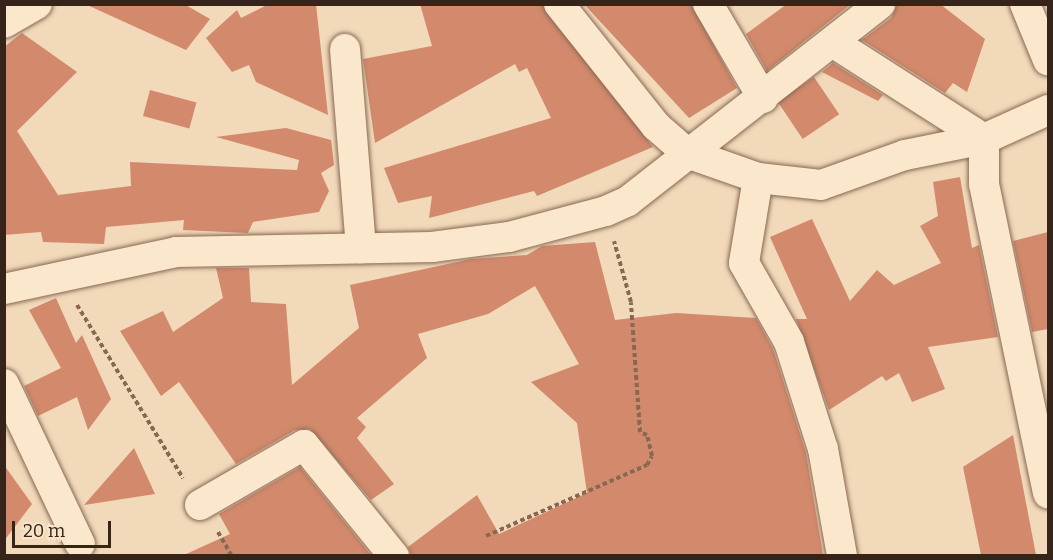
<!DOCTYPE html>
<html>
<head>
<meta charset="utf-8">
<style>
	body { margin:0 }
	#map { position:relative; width:1053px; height:560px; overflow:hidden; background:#f1d9b9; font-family:Bitter,serif }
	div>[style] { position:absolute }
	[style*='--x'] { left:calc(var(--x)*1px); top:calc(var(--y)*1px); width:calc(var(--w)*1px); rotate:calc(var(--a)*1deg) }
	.building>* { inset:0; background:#d2896c; transform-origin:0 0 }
	.path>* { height:4px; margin-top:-2px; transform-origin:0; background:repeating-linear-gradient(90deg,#886853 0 4.5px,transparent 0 7.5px) }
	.roads { filter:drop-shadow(0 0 2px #886853) drop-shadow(0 0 2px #886853) }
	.minor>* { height:30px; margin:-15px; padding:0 15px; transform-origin:15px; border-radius:15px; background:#fbe7cc }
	span { translate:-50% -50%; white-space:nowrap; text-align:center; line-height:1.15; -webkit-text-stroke:5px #f8e4c9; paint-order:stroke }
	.frame { position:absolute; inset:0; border:6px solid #362319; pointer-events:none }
	.scale { position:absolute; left:12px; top:521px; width:99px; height:27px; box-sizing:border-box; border:3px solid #362319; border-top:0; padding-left:8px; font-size:18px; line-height:21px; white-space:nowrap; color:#362319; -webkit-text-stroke:4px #f8e4c9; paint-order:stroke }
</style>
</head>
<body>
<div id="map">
	<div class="building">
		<i style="clip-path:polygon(85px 4px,184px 4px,210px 19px,186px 50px)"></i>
		<i style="clip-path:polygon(269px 4px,316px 4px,328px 115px,256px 82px,249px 65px,232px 72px,206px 38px,237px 10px,241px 18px)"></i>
		<i style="clip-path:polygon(420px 4px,542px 4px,653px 147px,537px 196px,534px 191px,429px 218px,432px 196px,398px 203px,384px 168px,551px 118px,527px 68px,519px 72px,515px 64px,375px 143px,363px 59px,432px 46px)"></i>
		<i style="clip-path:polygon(584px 4px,691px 4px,737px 88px,689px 118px)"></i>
		<i style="clip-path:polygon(787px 4px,851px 4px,767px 71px,746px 34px)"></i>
		<i style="clip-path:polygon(897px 4px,940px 4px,985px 39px,967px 92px,953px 83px,945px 93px,862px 40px,891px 18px)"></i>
		<i style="clip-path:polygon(22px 33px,77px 72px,17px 131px,58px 195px,131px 186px,130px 162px,297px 170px,299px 160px,216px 137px,286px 128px,331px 140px,334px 165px,321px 173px,329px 191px,319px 212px,253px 222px,248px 233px,183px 230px,184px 220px,106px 227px,104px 244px,43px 242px,41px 232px,4px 235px,4px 47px)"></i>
		<i style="clip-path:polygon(833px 63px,883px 95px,878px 101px,822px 72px)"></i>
		<i style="left:814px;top:77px;width:45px;height:44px;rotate:56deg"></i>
		<i style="left:150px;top:90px;width:48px;height:27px;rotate:15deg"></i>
		<i style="clip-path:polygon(960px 177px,972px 248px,979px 245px,998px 337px,928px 347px,945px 389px,912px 402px,899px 373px,886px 381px,882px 376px,829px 410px,796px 319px,807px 319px,770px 237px,812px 219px,850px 301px,877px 270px,894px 285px,941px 263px,920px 226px,938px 216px,933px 182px)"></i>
		<i style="clip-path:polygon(1048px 232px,1048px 329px,1032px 332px,1013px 241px)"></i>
		<i style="clip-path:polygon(595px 242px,615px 320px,676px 313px,756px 318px,773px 349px,806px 453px,823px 555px,411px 555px,408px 547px,477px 495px,499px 534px,587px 493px,577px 423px,531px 382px,579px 364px,535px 286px,488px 314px,418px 334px,427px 358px,357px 418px,366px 427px,357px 438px,394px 484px,371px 500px,310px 429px,295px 430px,236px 464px,179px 382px,161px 396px,120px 331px,163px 311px,173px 332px,223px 298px,216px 268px,249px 268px,251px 302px,286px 304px,292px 385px,359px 328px,350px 285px,471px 259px,527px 255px,542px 246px)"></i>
		<i style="clip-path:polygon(56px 298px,76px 343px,82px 335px,111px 399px,88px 430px,77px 397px,38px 416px,24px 386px,61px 368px,29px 310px)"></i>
		<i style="clip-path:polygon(1013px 435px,1036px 555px,981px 555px,963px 467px)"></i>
		<i style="clip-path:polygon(134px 448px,155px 494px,84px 505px)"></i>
		<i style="clip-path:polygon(4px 465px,32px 504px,4px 541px)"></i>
		<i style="clip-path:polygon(300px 467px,371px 555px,184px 555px,230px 534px,219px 514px)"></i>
	</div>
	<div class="path">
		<i style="--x:77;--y:305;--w:203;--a:58.5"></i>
		<i style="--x:218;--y:532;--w:28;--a:60"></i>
		<i style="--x:486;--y:536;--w:176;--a:-23.8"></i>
		<i style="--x:647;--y:465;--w:10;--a:-61"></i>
		<i style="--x:652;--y:456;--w:22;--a:-103"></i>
		<i style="--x:647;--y:435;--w:8;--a:-157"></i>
		<i style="--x:640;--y:432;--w:130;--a:-94"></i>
		<i style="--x:631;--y:302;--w:63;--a:-105.6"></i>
	</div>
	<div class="roads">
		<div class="minor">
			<i style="--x:559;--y:4;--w:156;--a:51.5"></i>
			<i style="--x:656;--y:126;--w:41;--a:41.1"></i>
			<i style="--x:687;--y:153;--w:75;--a:19.4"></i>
			<i style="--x:758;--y:178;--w:63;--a:6.3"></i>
			<i style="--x:821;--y:185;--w:89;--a:-19.7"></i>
			<i style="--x:905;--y:155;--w:81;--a:-11.4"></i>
			<i style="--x:984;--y:139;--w:70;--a:-24.4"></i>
			<i style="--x:708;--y:4;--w:109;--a:59.7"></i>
			<i style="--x:1025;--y:4;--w:61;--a:67.7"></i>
			<i style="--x:4;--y:23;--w:38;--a:-30"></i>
			<i style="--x:834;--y:43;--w:178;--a:32.6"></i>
			<i style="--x:984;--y:139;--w:45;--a:90"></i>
			<i style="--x:984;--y:184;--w:316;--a:78.3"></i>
			<i style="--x:345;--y:49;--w:200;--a:85.4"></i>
			<i style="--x:758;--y:178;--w:86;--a:99.4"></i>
			<i style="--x:744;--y:263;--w:91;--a:60.3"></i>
			<i style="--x:789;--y:342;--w:112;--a:72.4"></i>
			<i style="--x:823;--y:449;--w:109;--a:79.9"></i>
			<i style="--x:4;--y:289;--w:176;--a:-12.1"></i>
			<i style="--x:176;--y:252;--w:256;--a:-1.1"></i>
			<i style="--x:432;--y:247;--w:78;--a:-7.4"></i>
			<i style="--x:509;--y:237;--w:100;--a:-15"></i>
			<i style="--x:606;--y:211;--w:24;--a:-24"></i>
			<i style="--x:628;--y:201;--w:320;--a:-38"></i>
			<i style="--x:4;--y:384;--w:177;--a:64.6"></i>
			<i style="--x:200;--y:505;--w:120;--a:-30"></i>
			<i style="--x:304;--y:445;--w:143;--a:51"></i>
		</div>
	</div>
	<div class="frame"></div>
	<div class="scale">20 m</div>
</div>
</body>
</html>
